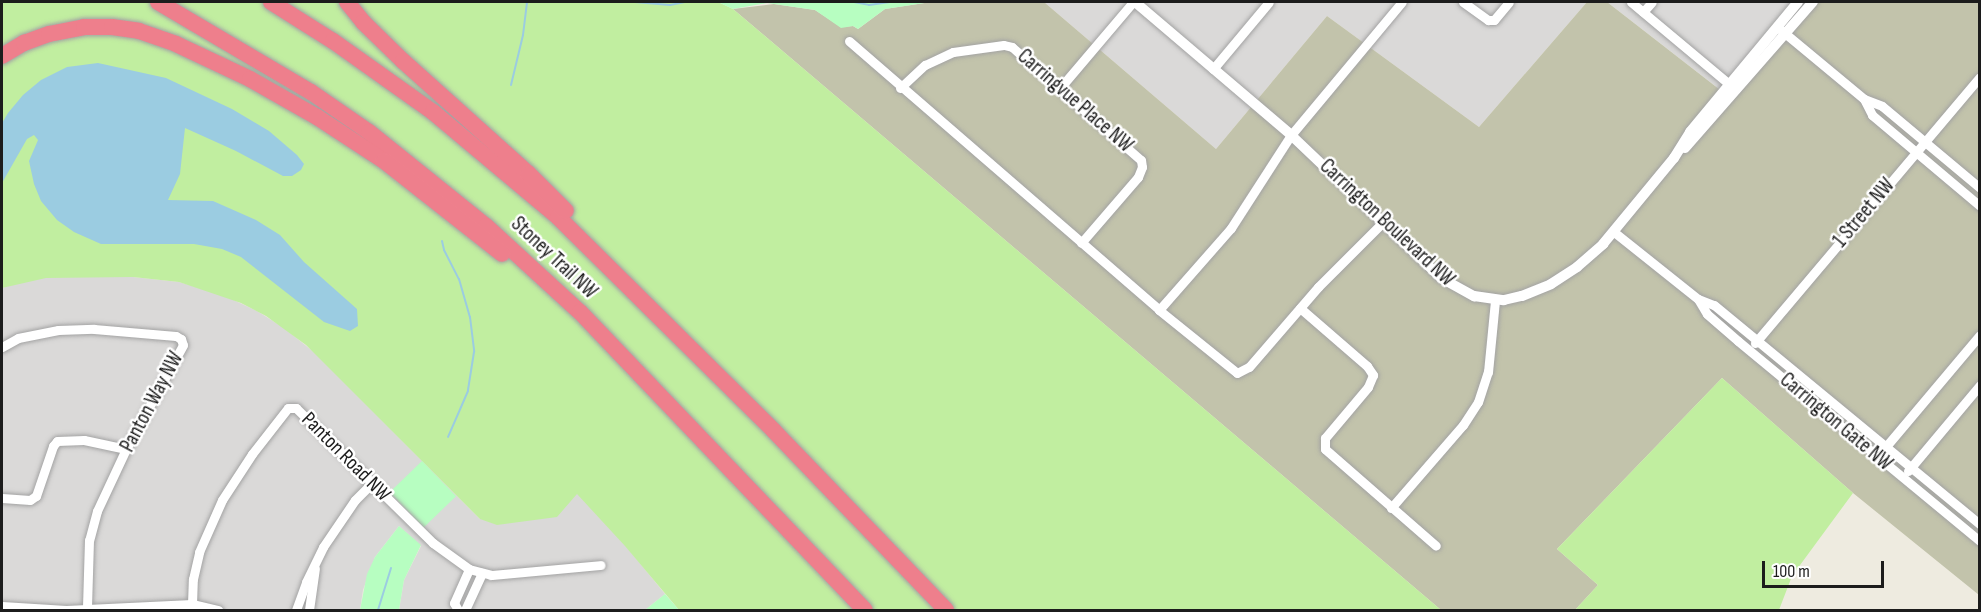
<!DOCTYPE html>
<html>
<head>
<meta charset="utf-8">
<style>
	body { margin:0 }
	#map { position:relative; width:1981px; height:612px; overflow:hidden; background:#eeebe0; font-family:"Sofia Sans Condensed",sans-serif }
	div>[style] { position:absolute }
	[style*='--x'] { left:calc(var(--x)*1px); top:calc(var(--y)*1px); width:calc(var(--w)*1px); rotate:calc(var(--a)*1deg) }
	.residential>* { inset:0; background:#dad9d8 }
	.construction>* { inset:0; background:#c2c3ab }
	.grass>* { inset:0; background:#c1eea0 }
	.park>* { inset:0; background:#b7fec1; transform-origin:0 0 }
	.water>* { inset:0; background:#9bcce1 }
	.stream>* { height:2px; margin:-1px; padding:0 1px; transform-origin:1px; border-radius:1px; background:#9bcce1 }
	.roads { filter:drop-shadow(0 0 2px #a3a3a3) drop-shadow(0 0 2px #a3a3a3) }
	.minor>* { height:9px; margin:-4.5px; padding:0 4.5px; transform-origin:4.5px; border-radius:4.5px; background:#fff }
	.tertiary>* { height:10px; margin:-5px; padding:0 5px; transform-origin:5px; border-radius:5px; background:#fff }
	.motorway>* { height:16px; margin:-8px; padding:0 8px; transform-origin:8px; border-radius:8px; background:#ee7f8c }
	span { translate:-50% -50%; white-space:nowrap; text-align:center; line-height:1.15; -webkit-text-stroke:5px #fff; paint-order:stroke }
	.street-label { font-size:21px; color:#1c1c1c }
	.frame { position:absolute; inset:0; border:3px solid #1c1c1c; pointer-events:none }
	.scale { position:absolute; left:1762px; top:561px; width:122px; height:27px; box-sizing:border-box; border:3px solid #1c1c1c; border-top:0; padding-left:8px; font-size:18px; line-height:21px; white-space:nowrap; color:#1c1c1c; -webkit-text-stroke:4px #fff; paint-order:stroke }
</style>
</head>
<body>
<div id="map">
	<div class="residential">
		<i style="clip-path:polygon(1044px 2px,1587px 2px,1479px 127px,1327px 16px,1216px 149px)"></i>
		<i style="clip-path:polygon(1607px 2px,1819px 2px,1733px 100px)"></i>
		<i style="clip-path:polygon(60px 276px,133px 277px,179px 282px,225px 296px,257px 311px,284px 328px,315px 353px,480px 519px,577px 493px,625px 545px,665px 594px,645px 610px,399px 610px,404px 580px,421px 546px,399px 526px,375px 557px,363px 590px,360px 610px,2px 610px,2px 288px,32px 279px)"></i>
	</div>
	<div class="construction">
		<i style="clip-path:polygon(931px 2px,1044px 2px,1216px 149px,1327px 16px,1479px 127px,1587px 2px,1607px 2px,1733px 100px,1819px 2px,1979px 2px,1979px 595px,1853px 493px,1722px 378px,1557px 549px,1598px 585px,1575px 610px,1441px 610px,733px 9px,774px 4px,815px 10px,841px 27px,853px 26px,858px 29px,885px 9px)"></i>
	</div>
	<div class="grass">
		<i style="clip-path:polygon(2px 2px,718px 2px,733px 9px,1441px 610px,679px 610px,625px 546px,577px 494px,557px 517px,497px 525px,480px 519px,306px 345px,266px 316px,241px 303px,179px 282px,133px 277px,46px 278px,2px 288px)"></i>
		<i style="clip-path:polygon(1722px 378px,1853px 493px,1792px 576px,1779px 610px,1575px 610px,1598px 585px,1557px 549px)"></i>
	</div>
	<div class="park">
		<i style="clip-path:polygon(718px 2px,931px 2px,885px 9px,858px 29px,853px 26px,841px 28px,815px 10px,767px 3px,733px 9px)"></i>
		<i style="left:422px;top:461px;width:49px;height:45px;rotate:46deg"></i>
		<i style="clip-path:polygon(399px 526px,421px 545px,404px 580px,399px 610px,360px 610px,367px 574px,375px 557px)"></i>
		<i style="clip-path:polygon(665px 594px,679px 610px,645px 610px)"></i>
	</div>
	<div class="water">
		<i style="clip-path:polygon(98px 63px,166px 78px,232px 109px,269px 131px,297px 155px,304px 164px,301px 170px,292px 176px,283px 176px,236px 151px,185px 128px,180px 174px,168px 200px,213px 201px,256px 220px,280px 235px,304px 262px,357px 309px,358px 326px,350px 331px,324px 322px,241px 257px,222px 249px,194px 244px,101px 244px,74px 232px,57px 220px,41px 201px,34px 184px,29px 161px,38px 140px,34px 135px,27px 139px,2px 183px,2px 123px,8px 113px,23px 95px,41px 80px,67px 67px)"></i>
	</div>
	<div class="stream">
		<i style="--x:635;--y:2;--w:35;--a:5"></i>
		<i style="--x:670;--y:5;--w:15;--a:-11"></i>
		<i style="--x:854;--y:2;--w:15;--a:11"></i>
		<i style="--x:869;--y:5;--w:21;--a:-8"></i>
		<i style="--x:511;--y:85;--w:51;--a:-76.5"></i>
		<i style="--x:523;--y:35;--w:33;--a:-83"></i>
		<i style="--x:442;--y:241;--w:9;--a:77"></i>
		<i style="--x:444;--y:250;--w:33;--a:63"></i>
		<i style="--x:459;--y:279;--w:40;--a:74"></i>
		<i style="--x:470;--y:317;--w:35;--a:83"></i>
		<i style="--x:474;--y:352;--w:39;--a:99"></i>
		<i style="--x:468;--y:391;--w:50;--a:113.5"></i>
		<i style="--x:378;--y:610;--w:44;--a:-72.8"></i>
	</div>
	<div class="roads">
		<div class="minor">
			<i style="--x:1463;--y:2;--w:31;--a:36"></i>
			<i style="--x:1488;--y:20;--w:6;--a:0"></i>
			<i style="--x:1494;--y:20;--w:23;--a:-50"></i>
			<i style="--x:1631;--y:2;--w:136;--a:39.9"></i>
			<i style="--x:1643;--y:12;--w:13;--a:-48"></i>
			<i style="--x:1781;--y:30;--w:108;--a:39.7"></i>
			<i style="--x:1864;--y:99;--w:19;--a:21"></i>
			<i style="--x:1882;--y:106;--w:128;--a:39.9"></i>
			<i style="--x:849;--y:41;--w:410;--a:40.9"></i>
			<i style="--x:1159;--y:310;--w:100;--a:38.9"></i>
			<i style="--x:1237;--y:373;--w:13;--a:-27"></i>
			<i style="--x:1249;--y:367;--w:106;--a:-49.2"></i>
			<i style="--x:1318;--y:287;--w:92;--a:-45"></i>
			<i style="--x:1213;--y:69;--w:87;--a:-50.1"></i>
			<i style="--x:900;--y:88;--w:34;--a:-43"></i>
			<i style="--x:925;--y:65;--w:31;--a:-25"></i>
			<i style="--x:953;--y:52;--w:51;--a:-7.8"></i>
			<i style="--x:1004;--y:45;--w:8;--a:14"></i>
			<i style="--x:1012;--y:47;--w:13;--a:42"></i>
			<i style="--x:1022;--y:56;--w:158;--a:41.2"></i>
			<i style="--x:1141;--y:160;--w:7;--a:82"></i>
			<i style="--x:1142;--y:167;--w:11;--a:112"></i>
			<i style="--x:1138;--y:177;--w:87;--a:130.8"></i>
			<i style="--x:1060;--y:88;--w:113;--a:-49.7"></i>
			<i style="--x:1864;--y:99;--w:18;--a:63"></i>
			<i style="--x:1872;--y:115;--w:141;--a:40.1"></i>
			<i style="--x:1614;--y:232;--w:107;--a:38.6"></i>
			<i style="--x:1698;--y:299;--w:17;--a:59"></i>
			<i style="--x:1707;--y:314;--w:41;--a:41.1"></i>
			<i style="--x:1738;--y:341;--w:314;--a:39.6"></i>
			<i style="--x:1698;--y:299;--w:17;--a:21"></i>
			<i style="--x:1714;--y:305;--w:345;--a:39.5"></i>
			<i style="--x:1300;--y:308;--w:89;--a:40.9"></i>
			<i style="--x:1367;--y:366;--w:11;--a:56"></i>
			<i style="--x:1373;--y:375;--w:13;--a:113"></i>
			<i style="--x:1368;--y:387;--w:67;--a:130.1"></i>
			<i style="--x:1325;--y:438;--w:11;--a:90"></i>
			<i style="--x:1325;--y:449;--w:147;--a:41.1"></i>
			<i style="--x:1159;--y:310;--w:109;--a:-48.7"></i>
			<i style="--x:1231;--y:228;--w:111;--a:-57.2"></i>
			<i style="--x:1291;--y:135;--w:173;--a:-50.2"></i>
			<i style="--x:1755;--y:343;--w:348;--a:-49.8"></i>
			<i style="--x:2;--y:347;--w:18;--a:-29"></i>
			<i style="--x:18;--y:338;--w:41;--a:-11.3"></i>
			<i style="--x:58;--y:330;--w:36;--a:-2"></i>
			<i style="--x:94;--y:329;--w:82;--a:4.9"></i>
			<i style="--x:176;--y:336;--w:6;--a:31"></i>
			<i style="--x:181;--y:339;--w:6;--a:72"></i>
			<i style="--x:183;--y:345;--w:119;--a:118.7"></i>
			<i style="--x:126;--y:449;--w:68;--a:115.1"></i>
			<i style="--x:97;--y:511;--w:30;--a:105"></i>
			<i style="--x:89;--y:540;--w:67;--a:91.7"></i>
			<i style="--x:1883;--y:450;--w:150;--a:-49.9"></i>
			<i style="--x:1908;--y:471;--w:112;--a:-50.1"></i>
			<i style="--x:2;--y:498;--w:28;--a:4"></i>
			<i style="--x:30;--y:500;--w:7;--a:-34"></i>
			<i style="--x:36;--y:496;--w:53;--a:-71.2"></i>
			<i style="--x:53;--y:446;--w:6;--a:-51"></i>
			<i style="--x:57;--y:441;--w:27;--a:-2"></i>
			<i style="--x:84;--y:440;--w:43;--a:12.1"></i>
			<i style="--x:1391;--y:508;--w:110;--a:-49.1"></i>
			<i style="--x:1463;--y:425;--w:27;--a:-57"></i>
			<i style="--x:1478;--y:402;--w:32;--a:-72"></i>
			<i style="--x:1488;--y:372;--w:72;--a:-84.4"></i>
			<i style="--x:192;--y:604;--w:25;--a:-88"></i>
			<i style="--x:193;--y:579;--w:28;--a:-77"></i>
			<i style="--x:199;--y:552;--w:57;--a:-66.1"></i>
			<i style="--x:222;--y:500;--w:55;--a:-56.9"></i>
			<i style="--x:252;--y:454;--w:58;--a:-52"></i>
			<i style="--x:288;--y:408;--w:8;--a:0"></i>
			<i style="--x:296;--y:408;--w:192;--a:44.6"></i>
			<i style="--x:433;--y:543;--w:44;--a:35.8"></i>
			<i style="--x:469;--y:569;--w:23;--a:15"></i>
			<i style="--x:491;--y:575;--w:110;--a:-5.2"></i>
			<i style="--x:2;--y:606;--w:64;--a:3.6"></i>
			<i style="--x:66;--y:610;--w:126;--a:-2.7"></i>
			<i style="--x:192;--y:604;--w:27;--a:13"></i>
			<i style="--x:296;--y:610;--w:30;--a:-70"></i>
			<i style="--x:306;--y:582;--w:39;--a:-64"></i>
			<i style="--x:323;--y:547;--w:57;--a:-55.8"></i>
			<i style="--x:355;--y:500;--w:24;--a:-45"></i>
			<i style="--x:309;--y:610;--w:42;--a:-81.9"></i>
			<i style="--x:458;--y:610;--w:8;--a:-120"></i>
			<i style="--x:454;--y:603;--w:37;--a:-66"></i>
			<i style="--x:465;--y:610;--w:41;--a:-65.3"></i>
		</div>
		<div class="tertiary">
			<i style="--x:1135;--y:2;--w:205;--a:40.4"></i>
			<i style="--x:1291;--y:135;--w:207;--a:43.6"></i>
			<i style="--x:1441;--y:278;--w:38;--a:29"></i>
			<i style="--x:1474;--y:296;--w:30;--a:8"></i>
			<i style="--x:1504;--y:300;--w:18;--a:-13"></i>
			<i style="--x:1522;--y:296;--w:31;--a:-22"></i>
			<i style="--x:1551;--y:284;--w:31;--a:-33"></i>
			<i style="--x:1577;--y:267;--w:35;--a:-41"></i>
			<i style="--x:1603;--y:244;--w:112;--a:-50.5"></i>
			<i style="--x:1674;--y:158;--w:31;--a:-58"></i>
			<i style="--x:1690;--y:132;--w:169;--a:-50.3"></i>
			<i style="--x:1685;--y:148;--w:194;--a:-48.8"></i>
		</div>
		<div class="motorway">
			<i style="--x:158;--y:2;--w:178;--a:30.5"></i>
			<i style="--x:311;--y:92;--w:70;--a:34.6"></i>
			<i style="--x:369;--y:132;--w:150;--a:38.8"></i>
			<i style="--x:486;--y:226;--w:127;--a:42.5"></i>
			<i style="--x:580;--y:312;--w:412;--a:46.3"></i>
			<i style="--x:271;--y:2;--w:73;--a:32.2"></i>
			<i style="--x:333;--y:41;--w:123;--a:35.4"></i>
			<i style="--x:433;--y:112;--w:163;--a:40"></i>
			<i style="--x:558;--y:217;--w:304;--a:44.7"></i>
			<i style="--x:774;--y:431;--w:248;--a:46.1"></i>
			<i style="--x:347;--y:2;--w:26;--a:51"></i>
			<i style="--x:363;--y:22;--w:56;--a:44.3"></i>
			<i style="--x:403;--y:61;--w:169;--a:41.9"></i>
			<i style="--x:529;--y:174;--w:52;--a:45"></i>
			<i style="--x:2;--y:56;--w:26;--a:-31"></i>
			<i style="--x:24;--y:43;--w:27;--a:-20"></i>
			<i style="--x:49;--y:34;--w:36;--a:-11"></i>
			<i style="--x:84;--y:27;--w:28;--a:0"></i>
			<i style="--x:112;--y:27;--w:27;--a:8"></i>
			<i style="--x:139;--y:31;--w:39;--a:19"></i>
			<i style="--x:176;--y:44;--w:82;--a:25.3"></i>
			<i style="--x:250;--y:79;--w:77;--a:29.6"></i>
			<i style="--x:317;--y:117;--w:80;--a:33.3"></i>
			<i style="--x:384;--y:161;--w:150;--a:38.2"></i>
		</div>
	</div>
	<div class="street-label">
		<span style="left:1075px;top:101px;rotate:41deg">Carringvue Place NW</span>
		<span style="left:1864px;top:213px;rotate:-50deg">1 Street NW</span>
		<span style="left:1387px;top:223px;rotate:43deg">Carrington Boulevard NW</span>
		<span style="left:554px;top:258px;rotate:43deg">Stoney Trail NW</span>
		<span style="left:152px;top:402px;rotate:-62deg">Panton Way NW</span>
		<span style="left:1836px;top:422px;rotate:40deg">Carrington Gate NW</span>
		<span style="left:346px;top:457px;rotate:45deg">Panton Road NW</span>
	</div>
	<div class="frame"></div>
	<div class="scale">100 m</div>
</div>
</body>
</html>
